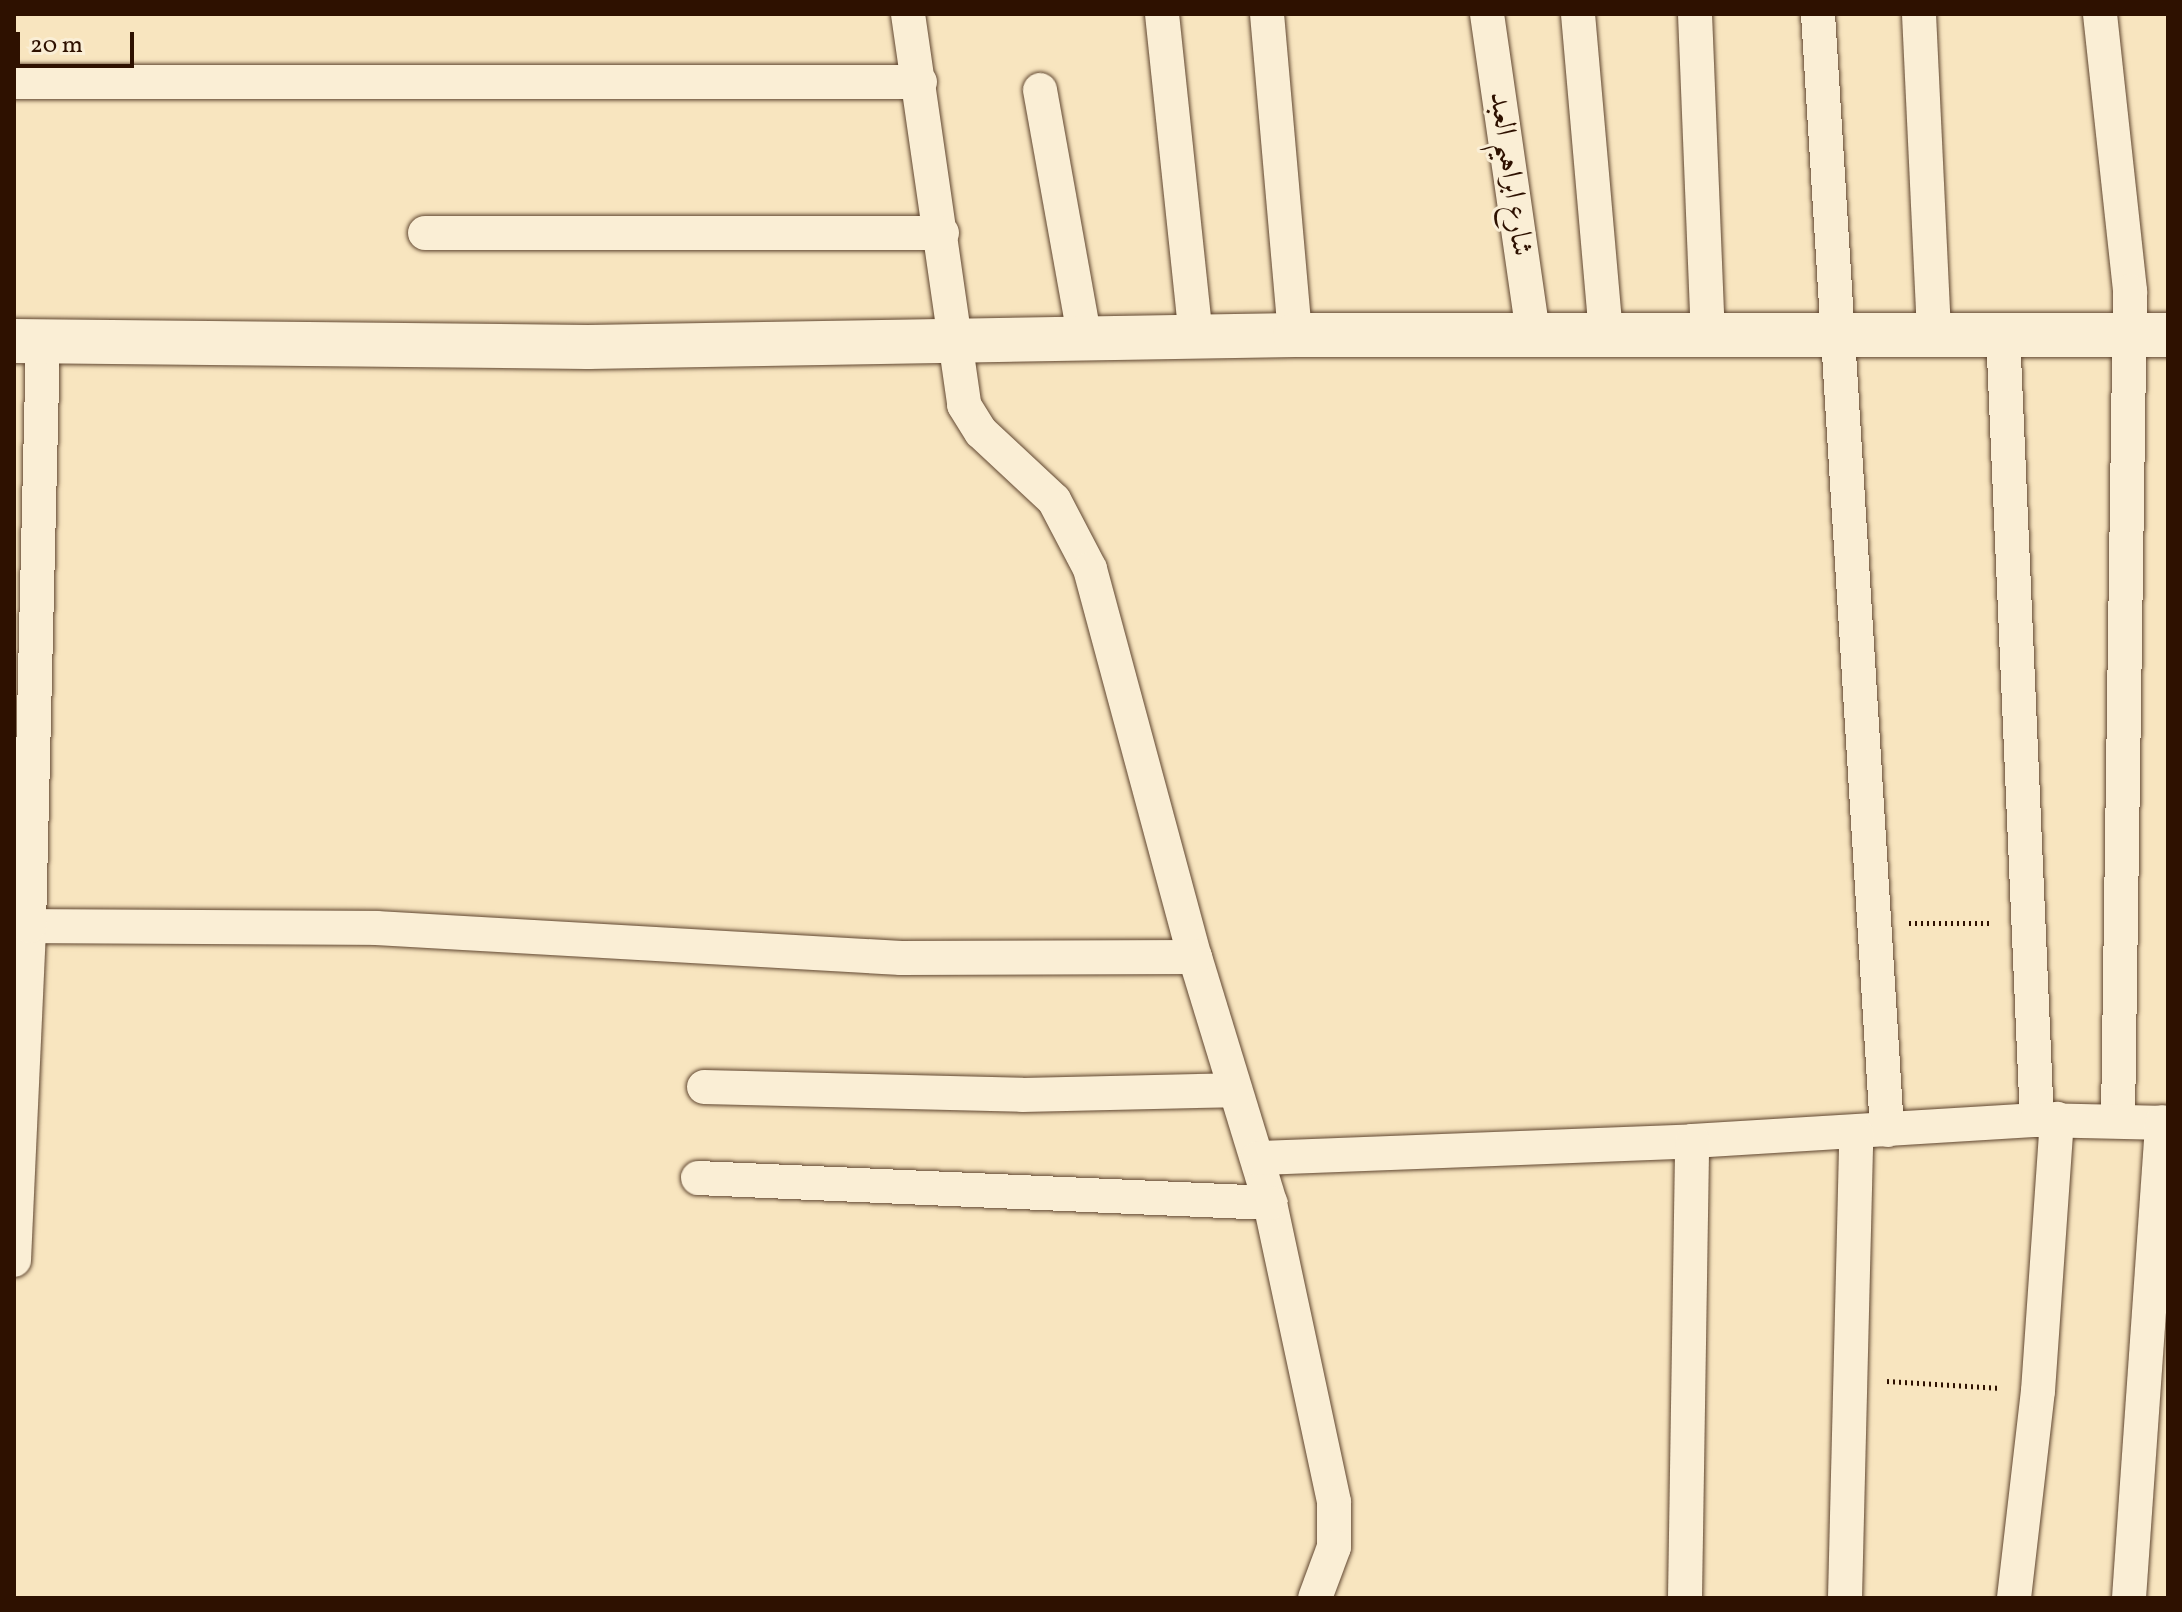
<!DOCTYPE html>
<html>
<head>
<meta charset="utf-8">
<style>
	body { margin:0 }
	#map { position:relative; width:2182px; height:1612px; overflow:hidden; background:#f8e5bf; font-family:Vollkorn,Amiri,serif }
	div>[style] { position:absolute }
	[style*='--x'] { left:calc(var(--x)*1px); top:calc(var(--y)*1px); width:calc(var(--w)*1px); rotate:calc(var(--a)*1deg) }
	.path>* { height:5px; margin-top:-2.5px; transform-origin:0; background:repeating-linear-gradient(90deg,#2e1100 0 2px,transparent 0 6px) }
	.roads { filter:drop-shadow(0 0 2px #604630) drop-shadow(0 0 2px #604630) }
	.street>* { height:34px; margin:-17px; padding:0 17px; transform-origin:17px; border-radius:17px; background:#faeed5 }
	.secondary>* { height:44px; margin:-22px; padding:0 22px; transform-origin:22px; border-radius:22px; background:#faeed5 }
	span { translate:-50% -50%; white-space:nowrap; text-align:center; line-height:1.15; -webkit-text-stroke:6px #faeed5; paint-order:stroke }
	.street-label { font-size:30px; color:#2e1100 }
	.frame { position:absolute; inset:0; border:16px solid #2e1100; pointer-events:none }
	.scale { position:absolute; left:16px; top:32px; width:118px; height:36px; box-sizing:border-box; border:4px solid #2e1100; border-top:0; padding-left:10px; font-size:24px; line-height:28px; white-space:nowrap; color:#2e1100; -webkit-text-stroke:6px #faeed5; paint-order:stroke }
</style>
</head>
<body>
<div id="map">
	<div class="path">
		<i style="--x:1909;--y:923;--w:82;--a:0"></i>
		<i style="--x:1887;--y:1381;--w:114;--a:3.5"></i>
	</div>
	<div class="roads">
		<div class="street">
			<i style="--x:908;--y:14;--w:395;--a:81.8"></i>
			<i style="--x:964;--y:405;--w:32;--a:58"></i>
			<i style="--x:981;--y:432;--w:100;--a:43"></i>
			<i style="--x:1054;--y:500;--w:78;--a:62.4"></i>
			<i style="--x:1090;--y:569;--w:402;--a:74.9"></i>
			<i style="--x:1195;--y:957;--w:257;--a:73"></i>
			<i style="--x:1270;--y:1203;--w:306;--a:77.9"></i>
			<i style="--x:1334;--y:1502;--w:45;--a:90"></i>
			<i style="--x:1334;--y:1547;--w:54;--a:110.4"></i>
			<i style="--x:1162;--y:14;--w:324;--a:84"></i>
			<i style="--x:1267;--y:14;--w:322;--a:85"></i>
			<i style="--x:1487;--y:14;--w:323;--a:81.8"></i>
			<i style="--x:1578;--y:14;--w:321;--a:85"></i>
			<i style="--x:1695;--y:14;--w:320;--a:87.7"></i>
			<i style="--x:1818;--y:14;--w:1118;--a:86.46"></i>
			<i style="--x:1919;--y:14;--w:320;--a:87.3"></i>
			<i style="--x:2100;--y:14;--w:279;--a:83.8"></i>
			<i style="--x:2130;--y:291;--w:829;--a:90.83"></i>
			<i style="--x:14;--y:82;--w:906;--a:0"></i>
			<i style="--x:1040;--y:90;--w:254;--a:79.8"></i>
			<i style="--x:425;--y:233;--w:517;--a:0"></i>
			<i style="--x:2003;--y:333;--w:788;--a:87.53"></i>
			<i style="--x:29;--y:926;--w:347;--a:0.3"></i>
			<i style="--x:376;--y:928;--w:526;--a:3.27"></i>
			<i style="--x:901;--y:958;--w:294;--a:-0.2"></i>
			<i style="--x:704;--y:1087;--w:318;--a:1.4"></i>
			<i style="--x:1022;--y:1095;--w:213;--a:-1.3"></i>
			<i style="--x:1258;--y:1158;--w:434;--a:-2.2"></i>
			<i style="--x:1692;--y:1141;--w:346;--a:-3.5"></i>
			<i style="--x:2037;--y:1120;--w:131;--a:1.3"></i>
			<i style="--x:698;--y:1178;--w:573;--a:2.5"></i>
			<i style="--x:14;--y:1260;--w:334;--a:-87.4"></i>
			<i style="--x:29;--y:926;--w:585;--a:-88.63"></i>
			<i style="--x:1685;--y:1598;--w:457;--a:-89.1"></i>
			<i style="--x:1845;--y:1598;--w:465;--a:-88.6"></i>
			<i style="--x:2014;--y:1598;--w:208;--a:-83.4"></i>
			<i style="--x:2038;--y:1391;--w:273;--a:-86"></i>
			<i style="--x:2129;--y:1598;--w:477;--a:-86"></i>
		</div>
		<div class="secondary">
			<i style="--x:14;--y:341;--w:574;--a:0.6"></i>
			<i style="--x:588;--y:347;--w:707;--a:-0.97"></i>
			<i style="--x:1295;--y:335;--w:873;--a:0"></i>
		</div>
	</div>
	<div class="street-label">
		<span style="left:1510px;top:174px;rotate:82deg">شارع ابراهيم العبد</span>
	</div>
	<div class="frame"></div>
	<div class="scale">20 m</div>
</div>
</body>
</html>
